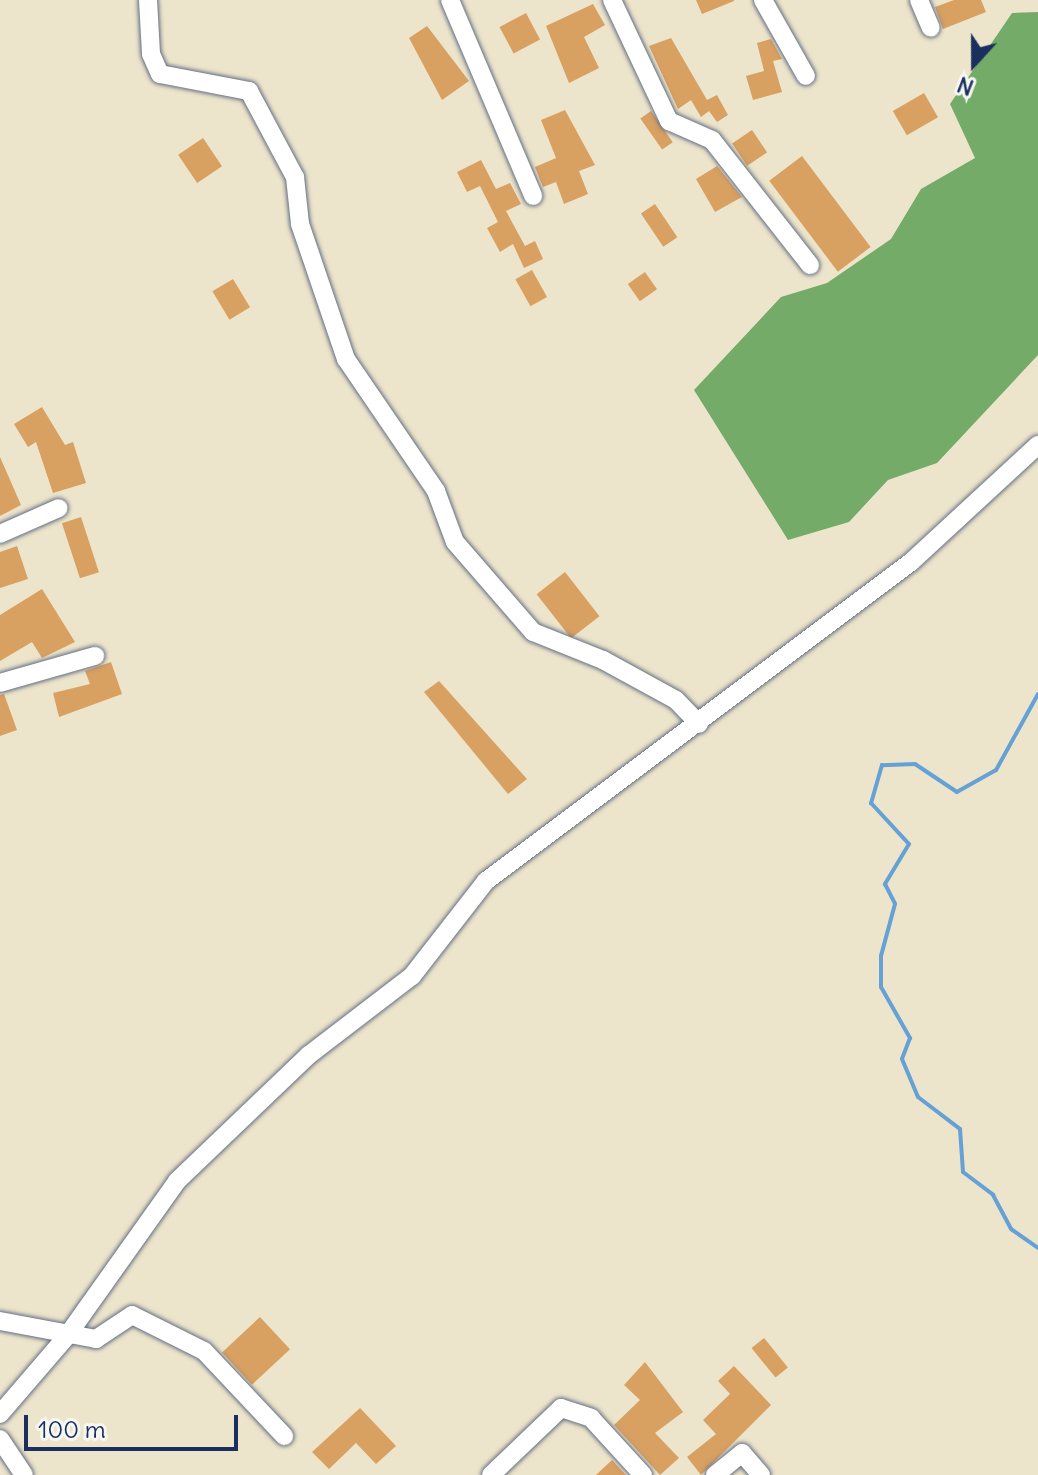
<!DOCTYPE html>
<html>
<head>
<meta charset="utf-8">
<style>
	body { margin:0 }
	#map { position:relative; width:1038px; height:1475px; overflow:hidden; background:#ede5cb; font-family:Delius,sans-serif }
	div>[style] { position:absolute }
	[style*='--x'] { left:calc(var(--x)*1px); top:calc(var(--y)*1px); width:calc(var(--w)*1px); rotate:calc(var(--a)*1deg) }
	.forest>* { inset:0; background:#75ab68 }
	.stream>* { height:4px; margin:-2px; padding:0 2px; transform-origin:2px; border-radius:2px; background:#65a1d5 }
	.building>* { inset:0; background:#d8a061; transform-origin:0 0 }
	.roads { filter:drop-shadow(0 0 2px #646f84) drop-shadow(0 0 2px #646f84) }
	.minor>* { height:18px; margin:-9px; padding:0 9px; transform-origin:9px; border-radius:9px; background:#fff }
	span { translate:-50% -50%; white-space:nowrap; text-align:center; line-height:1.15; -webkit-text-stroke:7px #f6f6f2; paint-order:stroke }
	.north { position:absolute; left:934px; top:24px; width:80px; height:80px; -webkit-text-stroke:6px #f6f6f2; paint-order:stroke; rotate:201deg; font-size:22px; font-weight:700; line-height:32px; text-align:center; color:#1b2f5e }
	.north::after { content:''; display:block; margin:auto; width:28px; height:36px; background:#1b2f5e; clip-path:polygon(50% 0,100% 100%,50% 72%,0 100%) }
	.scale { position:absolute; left:24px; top:1415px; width:214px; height:36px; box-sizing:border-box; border:4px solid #1b2f5e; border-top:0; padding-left:10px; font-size:24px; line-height:28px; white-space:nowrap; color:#1b2f5e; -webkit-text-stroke:6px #f6f6f2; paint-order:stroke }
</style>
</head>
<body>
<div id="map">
	<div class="forest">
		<i style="clip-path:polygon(1038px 12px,1038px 355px,937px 463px,888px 480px,849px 522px,788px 540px,694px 390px,781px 297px,827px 283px,891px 239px,921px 189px,975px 158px,950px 104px,1012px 13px)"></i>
	</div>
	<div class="stream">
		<i style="--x:1038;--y:694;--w:87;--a:118.9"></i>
		<i style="--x:996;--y:770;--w:45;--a:150.6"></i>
		<i style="--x:957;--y:792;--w:50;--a:-146.3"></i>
		<i style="--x:915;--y:764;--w:33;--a:178"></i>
		<i style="--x:882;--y:765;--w:40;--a:106"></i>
		<i style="--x:871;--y:803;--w:56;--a:47.2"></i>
		<i style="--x:909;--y:844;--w:47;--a:121"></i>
		<i style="--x:885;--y:884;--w:22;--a:63"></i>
		<i style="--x:895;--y:904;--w:54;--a:105.1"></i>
		<i style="--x:881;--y:956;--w:31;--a:90"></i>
		<i style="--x:881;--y:987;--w:59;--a:60.4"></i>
		<i style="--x:910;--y:1038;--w:22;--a:111"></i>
		<i style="--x:902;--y:1059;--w:41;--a:67.2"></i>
		<i style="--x:918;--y:1097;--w:53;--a:37.3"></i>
		<i style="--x:960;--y:1129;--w:43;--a:86"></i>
		<i style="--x:963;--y:1172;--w:38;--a:37"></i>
		<i style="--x:993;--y:1195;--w:38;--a:62"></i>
		<i style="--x:1011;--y:1229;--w:33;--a:35"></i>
	</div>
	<div class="building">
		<i style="clip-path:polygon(696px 0,734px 0,734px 1px,702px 14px)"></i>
		<i style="clip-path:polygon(954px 0,981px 0,986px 12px,943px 29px,935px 7px)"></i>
		<i style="clip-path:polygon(593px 4px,605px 25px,584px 37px,599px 68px,569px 83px,546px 26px)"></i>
		<i style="left:526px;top:13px;width:30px;height:30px;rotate:62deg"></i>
		<i style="clip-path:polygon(427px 26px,469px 81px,442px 100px,409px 38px)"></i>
		<i style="clip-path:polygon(671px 38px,707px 100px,717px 95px,728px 115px,717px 122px,709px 111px,701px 117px,691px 100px,678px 109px,649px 46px)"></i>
		<i style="clip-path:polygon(771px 39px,782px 59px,773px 61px,782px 92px,753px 100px,746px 76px,764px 71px,757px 43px)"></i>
		<i style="left:924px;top:93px;width:28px;height:36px;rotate:60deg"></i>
		<i style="clip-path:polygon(565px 110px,595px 165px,579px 171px,588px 194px,564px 204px,556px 182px,543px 187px,535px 167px,556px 158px,541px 120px)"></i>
		<i style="left:651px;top:111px;width:38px;height:13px;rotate:55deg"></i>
		<i style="left:752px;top:130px;width:27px;height:24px;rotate:56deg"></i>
		<i style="left:203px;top:138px;width:34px;height:30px;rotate:56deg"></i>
		<i style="left:802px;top:156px;width:114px;height:41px;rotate:53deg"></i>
		<i style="clip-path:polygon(481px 160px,496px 189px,510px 183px,521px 204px,506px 211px,525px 246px,535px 241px,543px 259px,524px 268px,513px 244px,500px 252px,487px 228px,498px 222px,480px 186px,467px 192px,457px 172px)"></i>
		<i style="clip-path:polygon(717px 166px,742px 197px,715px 212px,696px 179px)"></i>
		<i style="left:655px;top:204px;width:40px;height:17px;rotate:56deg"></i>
		<i style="left:532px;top:270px;width:31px;height:19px;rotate:61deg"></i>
		<i style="left:645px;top:272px;width:21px;height:21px;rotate:55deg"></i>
		<i style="left:233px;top:279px;width:33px;height:24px;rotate:59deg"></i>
		<i style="clip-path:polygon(42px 407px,65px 445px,73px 442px,86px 483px,53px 493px,36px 442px,28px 447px,14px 424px)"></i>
		<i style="clip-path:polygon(0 457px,21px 505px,0 516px)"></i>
		<i style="left:81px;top:517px;width:58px;height:20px;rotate:72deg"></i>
		<i style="clip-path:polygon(17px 546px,28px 579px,0 588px,0 552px)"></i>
		<i style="left:565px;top:572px;width:56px;height:36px;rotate:52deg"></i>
		<i style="clip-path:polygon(42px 589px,75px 642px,42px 658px,32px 642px,0 661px,0 615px)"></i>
		<i style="clip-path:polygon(111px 662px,122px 694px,59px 717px,53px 693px,90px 684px,85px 671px)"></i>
		<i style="clip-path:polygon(439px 681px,527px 779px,508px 794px,424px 692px)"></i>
		<i style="clip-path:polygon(4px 694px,17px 730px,0 736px,0 695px)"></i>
		<i style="left:260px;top:1317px;width:44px;height:52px;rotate:47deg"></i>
		<i style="left:764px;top:1338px;width:38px;height:16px;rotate:51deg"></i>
		<i style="clip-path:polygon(645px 1362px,683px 1412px,655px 1433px,679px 1458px,660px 1475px,614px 1425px,640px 1400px,624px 1385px)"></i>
		<i style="clip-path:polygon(734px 1366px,771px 1405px,701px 1475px,687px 1457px,716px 1434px,703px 1420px,730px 1394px,718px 1381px)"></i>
		<i style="clip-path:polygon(360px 1408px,396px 1446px,376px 1464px,356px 1443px,329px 1469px,312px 1452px)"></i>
		<i style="clip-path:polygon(612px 1460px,626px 1475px,596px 1475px)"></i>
	</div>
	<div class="roads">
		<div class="minor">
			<i style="--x:148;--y:0;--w:54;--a:86.8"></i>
			<i style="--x:151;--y:54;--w:22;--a:66"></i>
			<i style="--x:160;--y:74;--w:91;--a:10.8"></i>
			<i style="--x:249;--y:91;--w:98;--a:61.9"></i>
			<i style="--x:295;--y:177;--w:47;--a:83.9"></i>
			<i style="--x:300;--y:224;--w:143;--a:71.2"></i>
			<i style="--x:346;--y:359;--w:160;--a:55.7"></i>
			<i style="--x:436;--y:491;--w:54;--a:69.6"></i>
			<i style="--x:455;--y:542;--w:119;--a:49.1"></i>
			<i style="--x:533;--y:632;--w:75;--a:21.8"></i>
			<i style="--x:603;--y:660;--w:83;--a:28.7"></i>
			<i style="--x:676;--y:700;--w:33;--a:46"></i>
			<i style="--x:450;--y:0;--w:213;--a:67"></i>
			<i style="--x:612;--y:0;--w:134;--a:64.8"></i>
			<i style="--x:669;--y:121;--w:47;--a:23.8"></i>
			<i style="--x:712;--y:140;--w:159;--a:51.9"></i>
			<i style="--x:763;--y:0;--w:87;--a:60.5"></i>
			<i style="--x:919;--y:0;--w:30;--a:67"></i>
			<i style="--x:0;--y:534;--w:64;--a:-23.8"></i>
			<i style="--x:0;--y:683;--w:99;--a:-15.9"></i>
			<i style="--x:0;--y:1321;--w:98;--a:10.6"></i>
			<i style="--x:96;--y:1339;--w:43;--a:-33.7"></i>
			<i style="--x:132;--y:1315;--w:80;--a:26.6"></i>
			<i style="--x:204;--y:1351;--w:117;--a:46.7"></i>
			<i style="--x:0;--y:1414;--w:103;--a:-49.3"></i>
			<i style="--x:67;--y:1336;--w:190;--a:-54.6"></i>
			<i style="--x:177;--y:1181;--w:182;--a:-43.7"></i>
			<i style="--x:309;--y:1055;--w:130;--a:-37.5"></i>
			<i style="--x:412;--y:976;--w:120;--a:-52.1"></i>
			<i style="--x:486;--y:881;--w:531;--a:-36.89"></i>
			<i style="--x:911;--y:562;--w:173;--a:-42.7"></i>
			<i style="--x:0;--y:1439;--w:43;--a:56.3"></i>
			<i style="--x:491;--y:1475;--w:97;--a:-43.7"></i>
			<i style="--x:561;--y:1408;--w:32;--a:18"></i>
			<i style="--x:591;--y:1418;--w:77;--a:47.6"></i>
			<i style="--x:715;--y:1475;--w:35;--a:-39"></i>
			<i style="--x:742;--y:1453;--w:29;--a:49"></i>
		</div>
	</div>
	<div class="north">N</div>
	<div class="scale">100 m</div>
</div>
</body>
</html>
